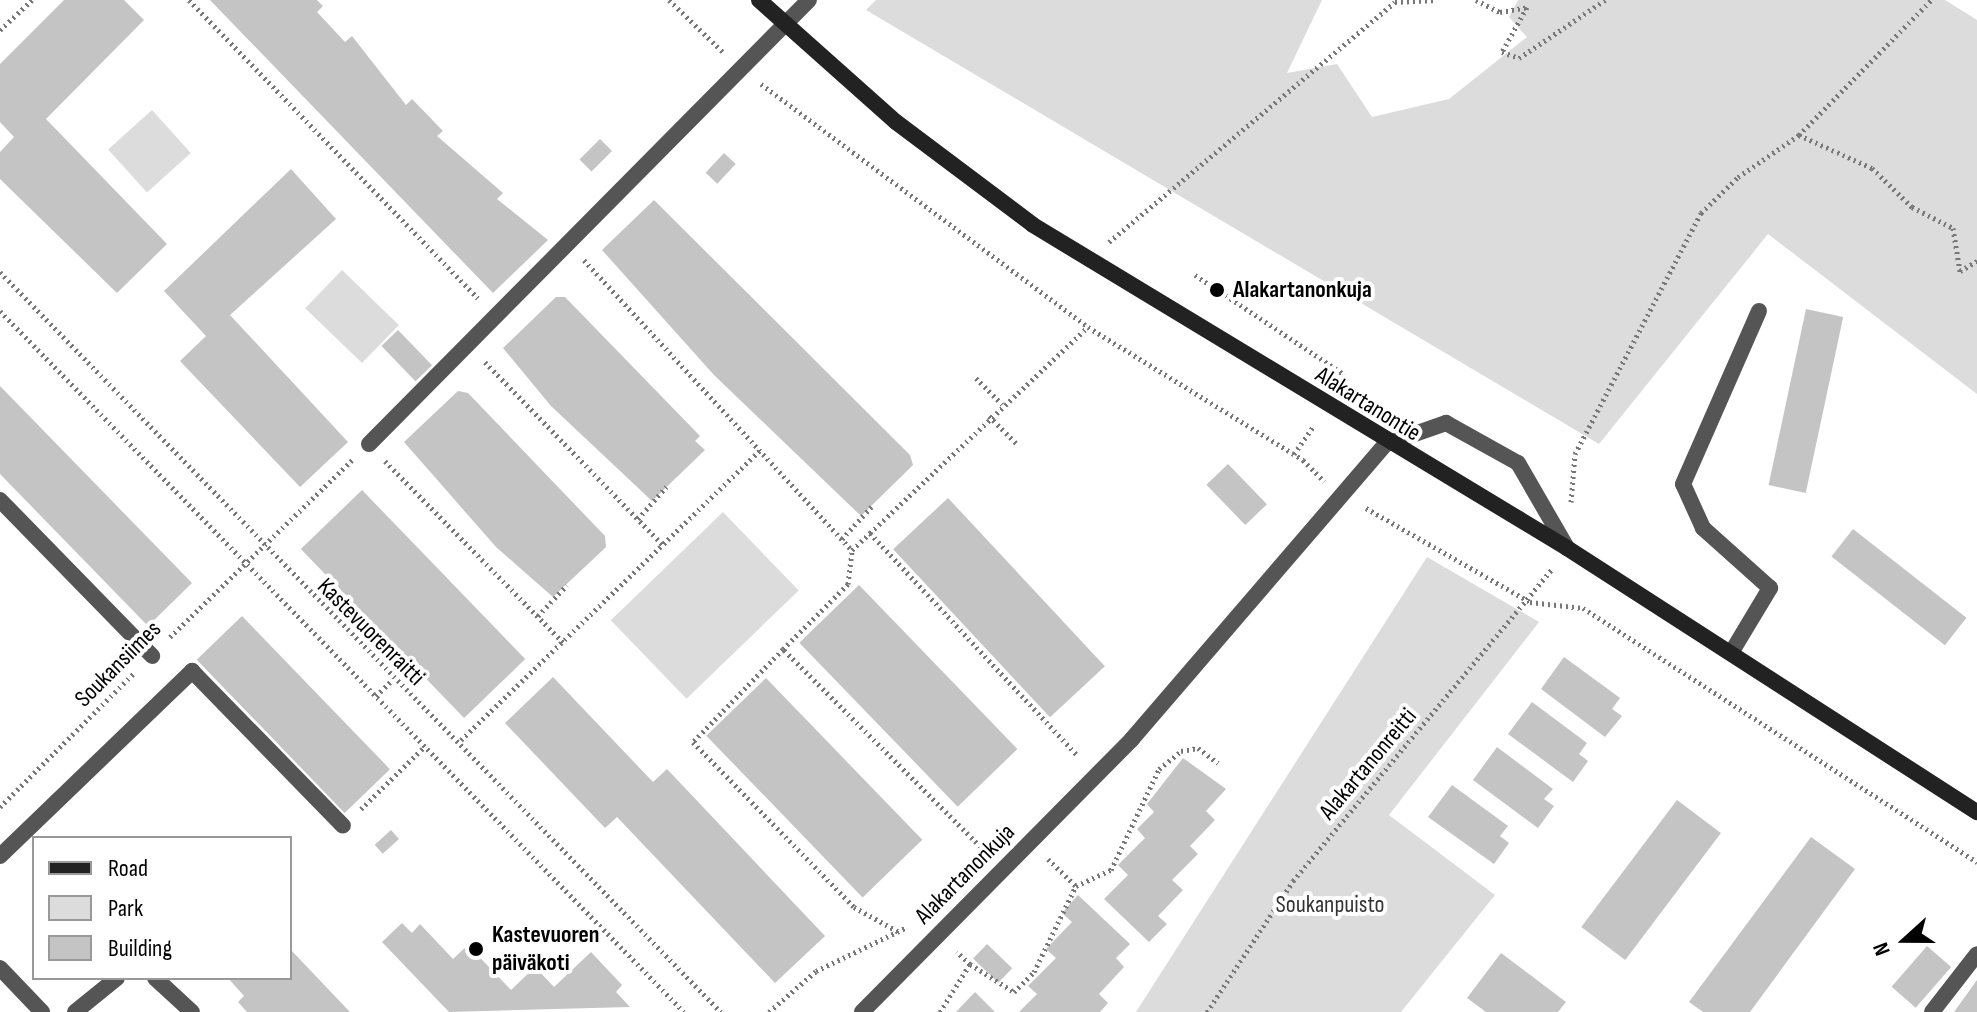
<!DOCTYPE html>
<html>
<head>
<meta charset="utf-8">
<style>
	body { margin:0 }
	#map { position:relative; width:1977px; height:1012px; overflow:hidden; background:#fff; font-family:"Sofia Sans Condensed",sans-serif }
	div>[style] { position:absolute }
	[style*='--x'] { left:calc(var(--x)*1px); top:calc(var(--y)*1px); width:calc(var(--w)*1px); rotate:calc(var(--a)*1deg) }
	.green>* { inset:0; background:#dcdcdc; transform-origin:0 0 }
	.building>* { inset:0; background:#c4c4c4; transform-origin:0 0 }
	.path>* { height:5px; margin-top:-2.5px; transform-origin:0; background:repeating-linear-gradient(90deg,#777 0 2px,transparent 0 6px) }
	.lane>* { height:16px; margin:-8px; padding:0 8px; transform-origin:8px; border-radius:8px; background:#555 }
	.street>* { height:16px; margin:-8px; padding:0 8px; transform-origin:8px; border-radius:8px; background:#555 }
	.secondary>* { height:16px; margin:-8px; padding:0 8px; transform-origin:8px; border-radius:8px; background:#222 }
	.dots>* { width:22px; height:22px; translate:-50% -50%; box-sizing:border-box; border:4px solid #fff; border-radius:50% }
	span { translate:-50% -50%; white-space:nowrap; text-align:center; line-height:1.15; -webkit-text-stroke:8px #fff; paint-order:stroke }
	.poi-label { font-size:24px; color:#000; font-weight:700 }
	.left { translate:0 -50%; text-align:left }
	.street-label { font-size:24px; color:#000 }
	.park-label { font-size:24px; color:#333 }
	.legend { position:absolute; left:32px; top:836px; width:260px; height:144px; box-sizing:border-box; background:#fff; border:2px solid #999; margin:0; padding:10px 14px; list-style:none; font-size:24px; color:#000 }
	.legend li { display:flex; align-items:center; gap:16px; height:40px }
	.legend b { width:40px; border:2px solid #999 }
	.north { position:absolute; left:1865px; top:900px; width:80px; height:80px; -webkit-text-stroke:6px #fff; paint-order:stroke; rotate:249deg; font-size:22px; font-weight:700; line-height:32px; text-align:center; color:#000 }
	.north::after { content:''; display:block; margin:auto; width:28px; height:36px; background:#000; clip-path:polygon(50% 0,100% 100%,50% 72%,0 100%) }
</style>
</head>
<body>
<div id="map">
	<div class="green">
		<i style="clip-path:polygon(876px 0,1322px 0,1287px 73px,1337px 64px,1372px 117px,1449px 99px,1527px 37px,1509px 17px,1518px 0,1945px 0,1977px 20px,1977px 394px,1768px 234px,1599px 444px,866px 10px)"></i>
		<i style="left:152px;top:110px;width:58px;height:59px;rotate:48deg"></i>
		<i style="left:342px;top:270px;width:79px;height:53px;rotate:44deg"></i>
		<i style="left:723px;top:512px;width:109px;height:156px;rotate:46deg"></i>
		<i style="clip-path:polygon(1427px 557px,1539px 622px,1389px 815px,1495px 895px,1401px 1012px,1136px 1012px)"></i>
	</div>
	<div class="building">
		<i style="clip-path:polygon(64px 0,124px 0,144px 20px,46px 119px,167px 244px,117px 293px,0 179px,0 152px,14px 137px,0 122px,0 64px)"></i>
		<i style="clip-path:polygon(210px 0,317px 0,323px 6px,317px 12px,345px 42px,352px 36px,406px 105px,412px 99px,443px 131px,437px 136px,503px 193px,497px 199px,548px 240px,493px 293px)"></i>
		<i style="left:600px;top:139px;width:17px;height:29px;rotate:45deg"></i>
		<i style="left:724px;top:153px;width:16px;height:27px;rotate:43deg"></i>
		<i style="clip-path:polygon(291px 169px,336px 219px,230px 315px,348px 442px,300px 487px,180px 361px,206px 336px,164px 291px)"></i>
		<i style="clip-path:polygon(654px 200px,910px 455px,913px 465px,861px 516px,714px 375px,602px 250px)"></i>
		<i style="clip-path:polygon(556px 297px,565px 297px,700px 436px,695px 441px,705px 450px,652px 501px,551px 406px,503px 348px)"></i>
		<i style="left:1806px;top:309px;width:38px;height:180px;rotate:12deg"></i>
		<i style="left:398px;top:330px;width:49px;height:23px;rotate:46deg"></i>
		<i style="clip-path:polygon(0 386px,192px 583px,148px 626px,0 474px)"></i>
		<i style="clip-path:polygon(458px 391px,468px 393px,605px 536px,606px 547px,553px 597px,496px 547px,404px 442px)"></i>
		<i style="left:1228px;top:464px;width:56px;height:30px;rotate:46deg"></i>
		<i style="left:362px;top:490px;width:235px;height:85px;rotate:46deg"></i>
		<i style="left:948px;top:498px;width:230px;height:75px;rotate:47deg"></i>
		<i style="left:1853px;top:529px;width:144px;height:35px;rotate:38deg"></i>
		<i style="left:859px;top:585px;width:228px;height:83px;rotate:46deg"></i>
		<i style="left:242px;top:616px;width:213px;height:63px;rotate:46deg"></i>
		<i style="clip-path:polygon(1564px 657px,1620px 698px,1612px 709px,1622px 716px,1605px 737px,1541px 689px)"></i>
		<i style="clip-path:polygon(553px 677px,653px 782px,667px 769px,825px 936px,775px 983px,617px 817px,605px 828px,505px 723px)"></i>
		<i style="left:766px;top:678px;width:225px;height:83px;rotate:46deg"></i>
		<i style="clip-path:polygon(1532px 702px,1587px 743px,1579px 754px,1588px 761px,1573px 782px,1508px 734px)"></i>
		<i style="clip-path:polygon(1497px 747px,1553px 789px,1544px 799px,1554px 806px,1538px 828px,1473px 780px)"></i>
		<i style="clip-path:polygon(1183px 758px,1226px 789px,1206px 811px,1215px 820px,1190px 846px,1198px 854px,1172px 880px,1183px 890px,1158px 916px,1167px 924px,1149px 942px,1104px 899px,1128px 875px,1118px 865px,1145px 838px,1137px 829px,1154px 812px,1147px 804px)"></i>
		<i style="clip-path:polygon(1452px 785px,1508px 826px,1500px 836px,1509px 843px,1494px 864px,1428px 817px)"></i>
		<i style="left:1677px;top:800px;width:55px;height:159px;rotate:37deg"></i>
		<i style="left:391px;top:830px;width:12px;height:22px;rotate:48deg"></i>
		<i style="clip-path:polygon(1811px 837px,1855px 869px,1750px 1012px,1703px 1012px,1689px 1002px)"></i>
		<i style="clip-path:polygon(1078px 895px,1130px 944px,1116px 958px,1124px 967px,1099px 994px,1108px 1003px,1100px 1012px,1019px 1012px,1037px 994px,1028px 986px,1056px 958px,1046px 949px,1072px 922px,1062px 913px)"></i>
		<i style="clip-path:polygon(402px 923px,412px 933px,420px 924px,453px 959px,468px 945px,511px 990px,535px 967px,554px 987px,591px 952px,622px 985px,616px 992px,630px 1007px,449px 1012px,382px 942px)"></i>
		<i style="left:987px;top:944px;width:35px;height:20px;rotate:44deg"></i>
		<i style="left:1927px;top:946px;width:32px;height:54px;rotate:41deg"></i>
		<i style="clip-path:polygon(290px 949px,350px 1012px,247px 1012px,238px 1002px,244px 996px,228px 978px,290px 978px)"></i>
		<i style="clip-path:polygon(1501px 953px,1566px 1002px,1558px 1012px,1486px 1012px,1467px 998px)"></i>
		<i style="clip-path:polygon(1977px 980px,1977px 1012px,1954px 1012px)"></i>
		<i style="clip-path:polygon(975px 992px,995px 1012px,956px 1012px)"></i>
	</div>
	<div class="path">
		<i style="--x:189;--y:0;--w:415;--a:45.9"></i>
		<i style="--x:669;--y:0;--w:75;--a:43.9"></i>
		<i style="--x:1476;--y:0;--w:27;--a:27"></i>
		<i style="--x:1500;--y:12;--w:27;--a:-10"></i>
		<i style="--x:1527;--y:7;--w:51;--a:119.1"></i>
		<i style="--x:1502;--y:52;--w:18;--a:19"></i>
		<i style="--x:1519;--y:58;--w:104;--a:-34"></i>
		<i style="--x:0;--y:30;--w:44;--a:-43.2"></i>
		<i style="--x:761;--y:84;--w:407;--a:36.6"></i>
		<i style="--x:1088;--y:327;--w:253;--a:31.7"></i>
		<i style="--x:1303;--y:460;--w:30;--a:45"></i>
		<i style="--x:1799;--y:135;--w:80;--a:24.3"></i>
		<i style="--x:1872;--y:168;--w:56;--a:44.3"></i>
		<i style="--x:1912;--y:207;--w:46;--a:27.1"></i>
		<i style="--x:1953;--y:228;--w:44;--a:80.8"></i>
		<i style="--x:1960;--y:271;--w:20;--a:-30"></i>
		<i style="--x:1109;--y:242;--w:373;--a:-40"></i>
		<i style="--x:1395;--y:2;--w:41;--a:-2.8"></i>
		<i style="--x:584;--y:260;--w:395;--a:47.3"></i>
		<i style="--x:0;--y:272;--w:1033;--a:45.75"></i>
		<i style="--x:1195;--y:275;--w:180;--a:33.7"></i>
		<i style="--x:1345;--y:375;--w:9;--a:122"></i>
		<i style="--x:0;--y:311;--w:979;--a:45.7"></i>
		<i style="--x:485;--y:362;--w:255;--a:45.8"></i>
		<i style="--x:976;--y:378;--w:37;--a:45"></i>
		<i style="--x:989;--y:416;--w:41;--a:45"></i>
		<i style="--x:1294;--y:454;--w:35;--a:-55"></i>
		<i style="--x:385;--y:461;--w:255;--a:45.5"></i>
		<i style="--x:1571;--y:502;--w:48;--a:-85.2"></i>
		<i style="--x:1575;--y:454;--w:272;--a:-62.4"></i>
		<i style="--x:1701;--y:213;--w:52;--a:-44.2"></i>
		<i style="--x:1738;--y:177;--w:74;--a:-34.5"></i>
		<i style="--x:1799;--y:135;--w:189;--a:-45.6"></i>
		<i style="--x:1366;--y:508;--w:189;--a:29.8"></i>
		<i style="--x:1530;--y:602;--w:53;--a:6.5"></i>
		<i style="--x:1583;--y:608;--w:469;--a:32.8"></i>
		<i style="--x:638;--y:519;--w:43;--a:-48.8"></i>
		<i style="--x:870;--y:533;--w:300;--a:-43.4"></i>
		<i style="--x:842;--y:539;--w:46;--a:-47.6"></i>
		<i style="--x:538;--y:616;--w:42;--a:-46.9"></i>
		<i style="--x:170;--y:637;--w:254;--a:-44.2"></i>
		<i style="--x:783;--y:649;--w:129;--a:134.1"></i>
		<i style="--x:693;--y:742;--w:231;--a:45.7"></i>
		<i style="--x:854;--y:907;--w:51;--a:29.1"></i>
		<i style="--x:376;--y:696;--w:21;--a:-45"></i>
		<i style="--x:461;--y:740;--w:417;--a:-44.1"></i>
		<i style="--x:0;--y:807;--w:191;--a:-45"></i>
		<i style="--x:361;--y:809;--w:90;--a:-44.5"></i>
		<i style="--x:985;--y:851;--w:286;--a:-135"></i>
		<i style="--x:783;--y:649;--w:92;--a:-45"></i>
		<i style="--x:848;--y:584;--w:34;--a:-83"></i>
		<i style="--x:852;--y:550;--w:25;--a:-43"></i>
		<i style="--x:870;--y:533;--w:305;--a:47"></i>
		<i style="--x:1048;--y:859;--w:39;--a:44"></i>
		<i style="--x:970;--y:964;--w:52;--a:32.5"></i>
		<i style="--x:1014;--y:992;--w:28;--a:-45"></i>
		<i style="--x:1034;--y:972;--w:96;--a:-64"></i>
		<i style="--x:1076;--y:886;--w:38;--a:-25"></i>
		<i style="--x:1111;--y:870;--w:112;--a:-64.6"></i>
		<i style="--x:1159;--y:769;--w:28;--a:-39"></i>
		<i style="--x:1181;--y:751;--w:17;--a:-10"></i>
		<i style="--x:1198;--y:748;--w:25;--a:37"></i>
		<i style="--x:769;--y:1012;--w:62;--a:-41.1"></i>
		<i style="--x:816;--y:971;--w:99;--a:-25.8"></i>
		<i style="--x:940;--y:1012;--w:57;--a:-58"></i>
		<i style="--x:970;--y:964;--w:18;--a:-137"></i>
		<i style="--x:1207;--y:1012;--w:157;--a:-56.7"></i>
		<i style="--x:1293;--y:881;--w:407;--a:-50.3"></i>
	</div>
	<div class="lane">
		<i style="--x:369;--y:444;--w:625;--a:-45.26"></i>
		<i style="--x:1386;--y:444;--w:64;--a:-19.3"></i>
		<i style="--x:1446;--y:423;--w:82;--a:29.1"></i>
		<i style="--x:1518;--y:463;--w:98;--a:60"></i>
		<i style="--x:0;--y:500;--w:218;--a:45.7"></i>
		<i style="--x:1731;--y:653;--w:76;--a:-59"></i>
		<i style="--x:1770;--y:588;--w:90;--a:-138.2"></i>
		<i style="--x:1703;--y:528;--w:48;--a:-114.4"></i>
		<i style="--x:1683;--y:484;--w:189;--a:-66.3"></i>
		<i style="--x:0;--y:856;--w:267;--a:-43.9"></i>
		<i style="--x:192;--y:671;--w:216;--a:45.7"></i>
		<i style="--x:155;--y:978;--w:50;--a:42.6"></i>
		<i style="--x:75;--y:1012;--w:54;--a:-39"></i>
		<i style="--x:1932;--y:1012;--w:73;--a:-52.2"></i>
	</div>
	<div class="street">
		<i style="--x:0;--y:968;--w:61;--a:46.3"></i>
		<i style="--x:862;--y:1012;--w:384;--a:-45.3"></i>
		<i style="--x:1132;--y:739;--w:389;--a:-49.3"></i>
	</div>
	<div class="secondary">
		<i style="--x:759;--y:0;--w:183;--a:41.7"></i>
		<i style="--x:896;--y:122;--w:171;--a:36.9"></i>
		<i style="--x:1033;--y:225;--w:624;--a:31.17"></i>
		<i style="--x:1567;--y:548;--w:488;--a:32.8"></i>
	</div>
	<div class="dots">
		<i style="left:1217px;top:290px;background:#000"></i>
		<i style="left:476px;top:949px;background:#000"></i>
	</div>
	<div class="poi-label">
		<span class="left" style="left:1233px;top:290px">Alakartanonkuja</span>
		<span class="left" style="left:492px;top:949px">Kastevuoren<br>päiväkoti</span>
	</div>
	<div class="street-label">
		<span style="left:1368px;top:404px;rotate:32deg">Alakartanontie</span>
		<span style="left:371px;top:632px;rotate:45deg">Kastevuorenraitti</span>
		<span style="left:118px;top:664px;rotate:-45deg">Soukansiimes</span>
		<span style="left:1368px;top:764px;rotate:-50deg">Alakartanonreitti</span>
		<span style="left:965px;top:874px;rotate:-45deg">Alakartanonkuja</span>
	</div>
	<div class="park-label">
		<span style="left:1330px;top:905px">Soukanpuisto</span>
	</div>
	<ul class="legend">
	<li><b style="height:10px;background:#222"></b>Road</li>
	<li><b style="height:22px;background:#dcdcdc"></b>Park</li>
	<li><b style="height:22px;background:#c4c4c4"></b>Building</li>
	</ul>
	<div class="north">N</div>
</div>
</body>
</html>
